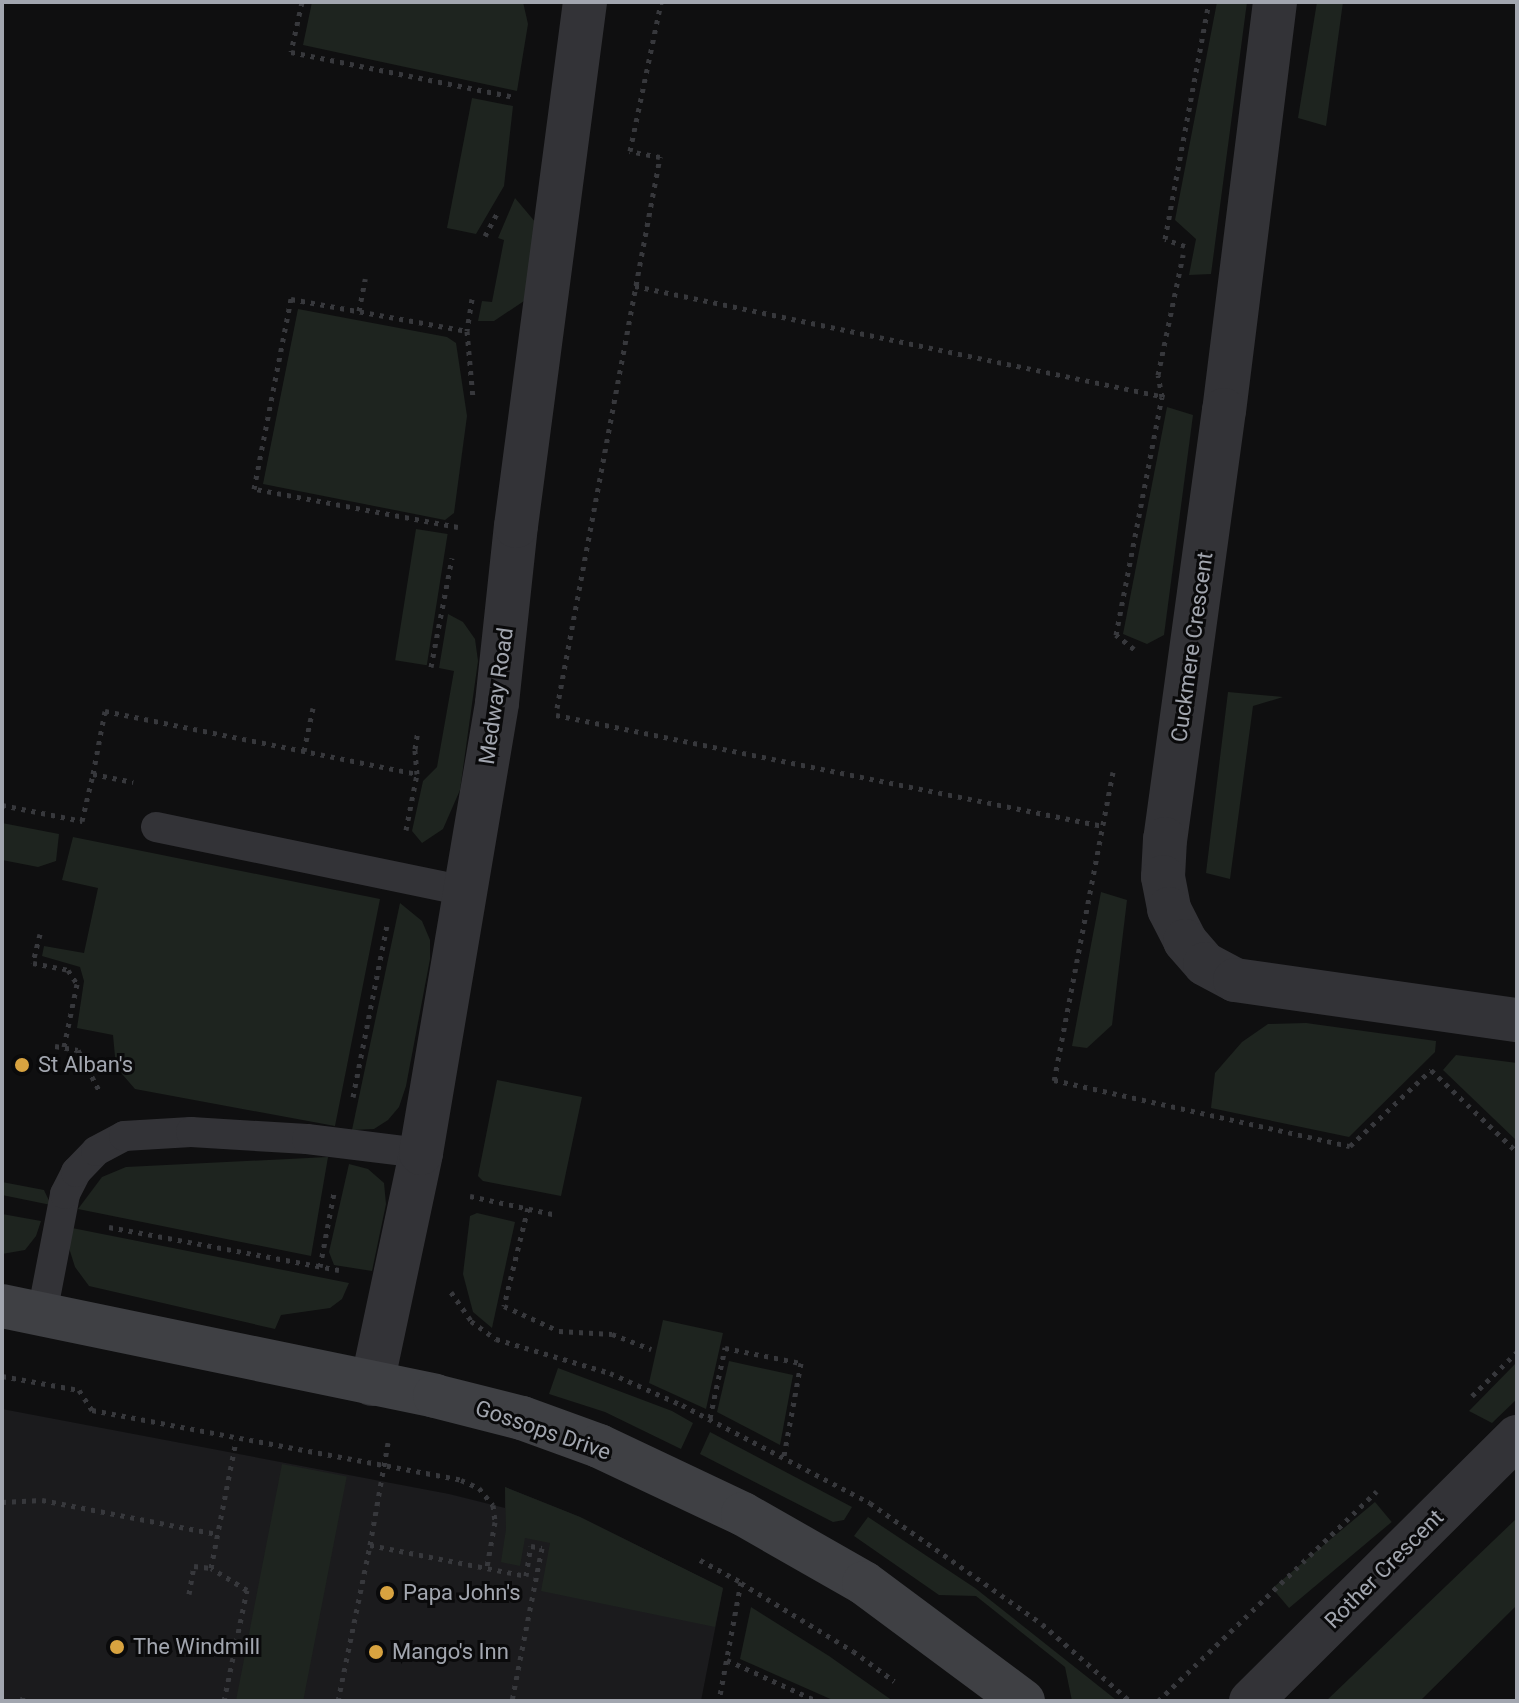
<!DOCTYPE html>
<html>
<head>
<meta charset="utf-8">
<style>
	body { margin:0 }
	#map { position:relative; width:1519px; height:1703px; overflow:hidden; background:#0f0f10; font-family:Roboto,sans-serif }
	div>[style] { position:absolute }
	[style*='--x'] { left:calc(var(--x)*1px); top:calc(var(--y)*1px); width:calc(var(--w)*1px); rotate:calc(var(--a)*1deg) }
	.built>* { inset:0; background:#1b1b1d }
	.green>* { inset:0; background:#1e241f; transform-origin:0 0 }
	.path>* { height:5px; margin-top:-2.5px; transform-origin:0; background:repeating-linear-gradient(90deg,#37383c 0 4px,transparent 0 10px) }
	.lane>* { height:30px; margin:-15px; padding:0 15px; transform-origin:15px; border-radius:15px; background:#333337 }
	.street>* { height:44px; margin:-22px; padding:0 22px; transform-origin:22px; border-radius:22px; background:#333337 }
	.secondary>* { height:44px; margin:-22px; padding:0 22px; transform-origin:22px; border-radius:22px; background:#3f4044 }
	.dots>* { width:22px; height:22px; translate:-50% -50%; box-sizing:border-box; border:4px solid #0a0a0b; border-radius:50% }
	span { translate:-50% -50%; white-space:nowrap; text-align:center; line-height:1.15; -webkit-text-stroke:6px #0a0a0b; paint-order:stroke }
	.street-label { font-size:22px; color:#a2a6af }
	.poi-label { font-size:22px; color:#a2a6af }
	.left { translate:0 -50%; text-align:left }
	.frame { position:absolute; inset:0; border:4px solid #a2a6af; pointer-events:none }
</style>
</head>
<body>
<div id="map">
	<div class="built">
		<i style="clip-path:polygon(2px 1409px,449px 1494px,505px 1508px,505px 1487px,580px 1517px,723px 1588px,701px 1701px,2px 1701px)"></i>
	</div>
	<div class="green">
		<i style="clip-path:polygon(312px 2px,523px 2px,528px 24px,517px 91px,303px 45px)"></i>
		<i style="clip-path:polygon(1217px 2px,1247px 2px,1211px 274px,1189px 275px,1196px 239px,1175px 220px)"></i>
		<i style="clip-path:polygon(1317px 2px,1343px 2px,1326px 126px,1298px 118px)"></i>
		<i style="clip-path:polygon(472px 98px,513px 106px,504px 186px,476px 234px,447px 228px)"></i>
		<i style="clip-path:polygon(515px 198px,536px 223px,524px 301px,494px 321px,478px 321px,482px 301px,492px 302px,504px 240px,498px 238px)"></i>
		<i style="clip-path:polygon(298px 309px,447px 337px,456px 343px,467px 416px,454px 513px,445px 520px,263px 484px)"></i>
		<i style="clip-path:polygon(1167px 407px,1193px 415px,1164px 635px,1147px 644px,1123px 634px)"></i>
		<i style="left:416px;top:529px;width:32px;height:133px;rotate:9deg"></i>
		<i style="clip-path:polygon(448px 614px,463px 622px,475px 639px,478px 661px,460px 790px,443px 829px,422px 843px,412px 831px,423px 781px,437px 767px,454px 671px,439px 668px)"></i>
		<i style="clip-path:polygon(1228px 692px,1283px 697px,1253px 706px,1230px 879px,1206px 873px)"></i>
		<i style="clip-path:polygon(2px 823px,59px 834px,56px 861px,38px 867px,2px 860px)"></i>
		<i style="clip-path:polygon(73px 837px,380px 899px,335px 1126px,135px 1089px,116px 1067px,113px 1035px,77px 1028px,84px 981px,80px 967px,42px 956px,44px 946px,84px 953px,98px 888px,62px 880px)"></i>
		<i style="clip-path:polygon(1101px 892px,1127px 900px,1112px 1025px,1087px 1048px,1072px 1046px)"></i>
		<i style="clip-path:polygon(400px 903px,422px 921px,430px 940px,430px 959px,406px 1086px,399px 1107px,388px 1120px,374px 1129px,352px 1130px)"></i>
		<i style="clip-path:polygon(1306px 1023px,1436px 1041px,1435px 1052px,1349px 1137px,1211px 1108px,1215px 1073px,1242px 1042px,1268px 1024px)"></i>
		<i style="clip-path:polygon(1456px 1055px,1517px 1063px,1517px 1141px,1443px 1070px)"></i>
		<i style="clip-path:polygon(497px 1080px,582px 1097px,561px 1196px,483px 1181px,478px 1176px)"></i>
		<i style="clip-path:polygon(328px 1157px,311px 1256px,78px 1209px,102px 1177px,126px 1167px)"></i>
		<i style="clip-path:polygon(349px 1164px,368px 1169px,384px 1183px,386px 1204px,372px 1271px,334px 1265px,329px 1252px)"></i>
		<i style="clip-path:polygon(2px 1182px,44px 1190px,51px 1205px,2px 1195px)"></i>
		<i style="clip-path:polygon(477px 1213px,515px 1222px,492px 1328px,473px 1312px,463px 1274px,470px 1216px)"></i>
		<i style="clip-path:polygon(2px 1214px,41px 1221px,36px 1236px,25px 1250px,2px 1254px)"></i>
		<i style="clip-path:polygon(72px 1228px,349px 1283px,342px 1299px,330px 1308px,281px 1315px,275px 1329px,89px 1286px,75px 1267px,69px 1248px)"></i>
		<i style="clip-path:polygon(663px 1320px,723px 1333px,706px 1409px,649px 1383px)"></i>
		<i style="clip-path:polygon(729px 1361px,793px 1375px,780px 1445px,717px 1412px)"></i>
		<i style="clip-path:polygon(1517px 1362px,1517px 1399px,1492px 1423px,1469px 1411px)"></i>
		<i style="clip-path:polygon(558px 1368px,672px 1411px,693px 1423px,681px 1449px,605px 1412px,549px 1394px)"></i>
		<i style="clip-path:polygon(710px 1432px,852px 1507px,844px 1520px,833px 1522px,700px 1454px)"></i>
		<i style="left:282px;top:1464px;width:66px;height:241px;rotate:11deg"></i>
		<i style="clip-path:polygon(505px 1487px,580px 1517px,723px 1588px,715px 1627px,541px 1591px,550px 1543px,525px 1538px,520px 1566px,501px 1562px,506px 1529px)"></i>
		<i style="left:1375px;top:1502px;width:26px;height:134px;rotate:50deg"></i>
		<i style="clip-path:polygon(868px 1517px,975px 1588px,1115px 1699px,1072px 1701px,1065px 1667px,976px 1596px,939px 1595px,854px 1536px)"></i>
		<i style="clip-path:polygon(1517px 1518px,1517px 1605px,1420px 1701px,1326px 1701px)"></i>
		<i style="clip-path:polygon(751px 1607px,829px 1656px,893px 1701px,835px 1701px,740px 1659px)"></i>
	</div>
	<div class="path">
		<i style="--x:302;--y:2;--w:51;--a:102.4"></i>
		<i style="--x:291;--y:52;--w:228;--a:11.4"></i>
		<i style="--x:485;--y:236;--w:27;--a:-62"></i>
		<i style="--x:1185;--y:246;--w:21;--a:-161"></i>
		<i style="--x:1165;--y:239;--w:241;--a:-79.5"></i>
		<i style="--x:635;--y:286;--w:541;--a:11.83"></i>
		<i style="--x:472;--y:299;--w:32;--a:99"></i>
		<i style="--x:467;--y:331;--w:67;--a:84.9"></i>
		<i style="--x:359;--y:311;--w:33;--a:-79"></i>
		<i style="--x:458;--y:527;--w:208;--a:-169.4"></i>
		<i style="--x:254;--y:489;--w:194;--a:-79"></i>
		<i style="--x:291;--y:299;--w:179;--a:10.3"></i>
		<i style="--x:1134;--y:649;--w:23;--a:-142"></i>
		<i style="--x:1116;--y:635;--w:242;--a:-79.1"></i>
		<i style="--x:1162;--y:397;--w:22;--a:-100"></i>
		<i style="--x:1158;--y:375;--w:123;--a:-78.2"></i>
		<i style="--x:431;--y:667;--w:111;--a:-79.1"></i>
		<i style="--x:557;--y:708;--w:561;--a:-79.41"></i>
		<i style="--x:660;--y:157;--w:31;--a:-169"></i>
		<i style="--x:630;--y:151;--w:152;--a:-78.2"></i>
		<i style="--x:556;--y:715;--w:558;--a:11.47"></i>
		<i style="--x:304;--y:751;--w:44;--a:-78.2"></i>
		<i style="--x:1113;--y:772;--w:314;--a:100.8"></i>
		<i style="--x:1054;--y:1080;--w:303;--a:12.6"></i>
		<i style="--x:1350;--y:1146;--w:111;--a:-43.2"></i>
		<i style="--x:1431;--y:1070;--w:119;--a:43.6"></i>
		<i style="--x:93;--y:774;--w:64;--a:-79.2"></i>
		<i style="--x:105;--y:711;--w:318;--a:11.4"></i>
		<i style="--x:2;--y:805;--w:82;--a:11.3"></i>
		<i style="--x:82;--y:821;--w:48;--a:-76.8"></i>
		<i style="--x:93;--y:774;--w:41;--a:11.3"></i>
		<i style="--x:406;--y:830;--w:57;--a:-78.9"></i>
		<i style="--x:417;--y:774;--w:25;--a:-95"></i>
		<i style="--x:415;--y:749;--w:19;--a:-81"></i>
		<i style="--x:40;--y:934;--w:30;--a:104"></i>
		<i style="--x:33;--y:963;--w:36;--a:11"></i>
		<i style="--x:68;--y:970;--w:17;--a:57"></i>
		<i style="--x:77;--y:984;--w:64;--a:101.7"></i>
		<i style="--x:55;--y:1046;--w:23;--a:10"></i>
		<i style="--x:78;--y:1050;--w:47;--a:62.4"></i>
		<i style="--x:353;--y:1097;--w:174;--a:-78.8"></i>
		<i style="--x:470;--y:1196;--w:89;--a:12.3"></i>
		<i style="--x:528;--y:1208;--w:101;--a:103.8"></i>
		<i style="--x:504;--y:1306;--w:60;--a:24.4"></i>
		<i style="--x:559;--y:1331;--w:53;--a:3.2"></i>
		<i style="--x:612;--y:1334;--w:42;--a:21"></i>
		<i style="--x:109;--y:1227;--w:234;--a:10.6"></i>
		<i style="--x:320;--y:1267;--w:75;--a:-79.3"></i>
		<i style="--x:451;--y:1292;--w:35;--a:55"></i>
		<i style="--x:471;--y:1321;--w:31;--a:36"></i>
		<i style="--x:496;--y:1339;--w:119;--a:16.6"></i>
		<i style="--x:610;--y:1373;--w:79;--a:24"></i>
		<i style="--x:682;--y:1405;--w:212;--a:27.5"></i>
		<i style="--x:870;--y:1503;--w:210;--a:35.1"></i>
		<i style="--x:1042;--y:1624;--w:117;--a:41.2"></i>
		<i style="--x:2;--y:1376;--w:78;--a:10.3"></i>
		<i style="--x:79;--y:1390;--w:24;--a:57"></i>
		<i style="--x:92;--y:1410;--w:376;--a:10.7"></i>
		<i style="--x:461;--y:1480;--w:20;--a:24"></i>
		<i style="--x:479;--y:1488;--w:22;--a:51"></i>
		<i style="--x:493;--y:1505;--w:17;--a:83"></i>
		<i style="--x:495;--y:1522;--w:46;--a:100.1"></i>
		<i style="--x:1472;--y:1396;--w:63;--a:-44.4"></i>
		<i style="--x:710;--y:1418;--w:72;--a:-77.9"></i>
		<i style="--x:725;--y:1348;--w:77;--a:11.2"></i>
		<i style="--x:801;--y:1363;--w:95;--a:100.4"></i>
		<i style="--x:2;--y:1502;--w:40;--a:-2.9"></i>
		<i style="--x:42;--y:1500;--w:178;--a:11"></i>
		<i style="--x:370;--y:1545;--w:104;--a:-80"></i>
		<i style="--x:700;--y:1560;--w:47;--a:28.2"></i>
		<i style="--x:741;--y:1582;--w:121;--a:100.5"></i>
		<i style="--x:741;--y:1583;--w:131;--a:31.3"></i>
		<i style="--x:853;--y:1651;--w:51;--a:36.2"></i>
		<i style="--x:189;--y:1594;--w:28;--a:-80"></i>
		<i style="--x:194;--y:1566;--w:17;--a:7"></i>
		<i style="--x:727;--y:1660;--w:99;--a:24.5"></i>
		<i style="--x:22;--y:1701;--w:4;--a:-76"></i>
		<i style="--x:224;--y:1701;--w:113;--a:-78.3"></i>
		<i style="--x:247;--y:1590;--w:42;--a:-148.6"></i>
		<i style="--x:211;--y:1568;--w:130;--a:-78.9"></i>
		<i style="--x:338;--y:1701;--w:159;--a:-78.4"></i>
		<i style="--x:370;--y:1545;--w:159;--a:11.2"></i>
		<i style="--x:526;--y:1576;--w:30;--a:-81"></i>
		<i style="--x:531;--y:1546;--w:11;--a:10"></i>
		<i style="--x:542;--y:1548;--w:156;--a:101.1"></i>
		<i style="--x:1158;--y:1701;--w:303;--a:-43.8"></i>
	</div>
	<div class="lane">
		<i style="--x:156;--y:827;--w:317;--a:11.7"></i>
		<i style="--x:42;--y:1314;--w:122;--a:-79.1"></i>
		<i style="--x:65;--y:1194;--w:25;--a:-63"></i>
		<i style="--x:76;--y:1172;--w:29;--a:-46"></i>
		<i style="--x:96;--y:1151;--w:32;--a:-28"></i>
		<i style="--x:124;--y:1136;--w:67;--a:-3.4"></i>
		<i style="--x:191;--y:1132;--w:116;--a:3.5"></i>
		<i style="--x:307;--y:1139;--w:115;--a:7"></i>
	</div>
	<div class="street">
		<i style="--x:1275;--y:2;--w:411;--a:97.1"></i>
		<i style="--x:1224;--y:410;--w:433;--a:97.8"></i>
		<i style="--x:1165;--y:839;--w:38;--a:93"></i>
		<i style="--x:1163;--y:877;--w:33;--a:79"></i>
		<i style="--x:1169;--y:909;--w:36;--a:63"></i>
		<i style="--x:1185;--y:941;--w:30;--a:49"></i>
		<i style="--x:1205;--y:964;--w:34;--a:28"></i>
		<i style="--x:1235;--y:980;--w:285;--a:8.1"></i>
		<i style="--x:372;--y:1384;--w:236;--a:-78"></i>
		<i style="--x:421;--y:1153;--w:456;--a:-80.4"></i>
		<i style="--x:497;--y:703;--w:178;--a:-83.9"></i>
		<i style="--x:516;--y:526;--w:529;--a:-82.5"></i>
		<i style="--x:1251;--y:1701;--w:375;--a:-44.8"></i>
	</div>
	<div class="secondary">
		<i style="--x:2;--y:1306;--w:442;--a:11.7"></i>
		<i style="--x:435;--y:1396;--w:90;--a:14.2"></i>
		<i style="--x:522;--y:1418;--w:82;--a:20"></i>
		<i style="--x:599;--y:1446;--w:159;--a:25.3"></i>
		<i style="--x:743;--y:1514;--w:139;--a:29.7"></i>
		<i style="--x:864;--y:1583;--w:198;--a:36.6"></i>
	</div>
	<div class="dots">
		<i style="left:22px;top:1065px;background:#d8a340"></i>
		<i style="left:387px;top:1593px;background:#d8a340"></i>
		<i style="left:117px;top:1647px;background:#d8a340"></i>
		<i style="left:376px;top:1652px;background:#d8a340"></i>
	</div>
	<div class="street-label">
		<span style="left:1192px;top:647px;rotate:-82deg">Cuckmere Crescent</span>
		<span style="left:496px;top:696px;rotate:-82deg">Medway Road</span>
		<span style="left:543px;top:1430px;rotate:19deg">Gossops Drive</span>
		<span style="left:1384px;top:1569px;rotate:-45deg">Rother Crescent</span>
	</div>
	<div class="poi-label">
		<span class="left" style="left:38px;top:1065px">St Alban's</span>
		<span class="left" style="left:403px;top:1593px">Papa John's</span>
		<span class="left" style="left:133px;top:1647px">The Windmill</span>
		<span class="left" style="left:392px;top:1652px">Mango's Inn</span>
	</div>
	<div class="frame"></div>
</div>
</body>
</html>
